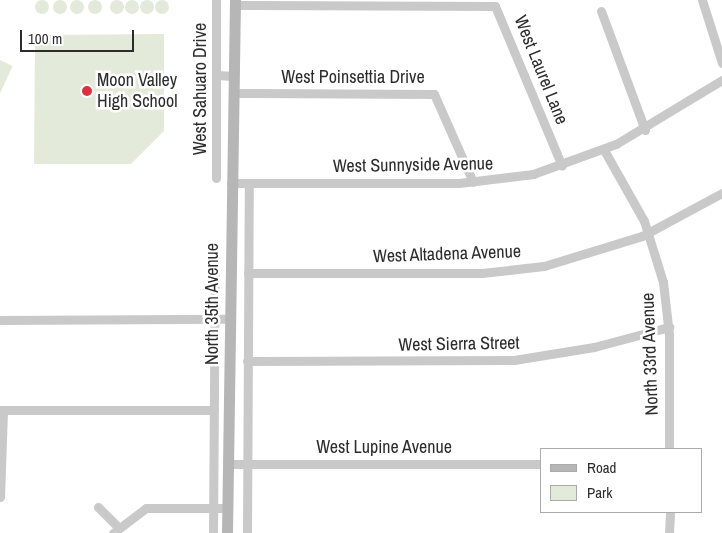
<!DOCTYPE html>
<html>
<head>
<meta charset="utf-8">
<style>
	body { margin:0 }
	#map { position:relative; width:722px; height:533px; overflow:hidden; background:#fff; font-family:"Archivo Narrow",sans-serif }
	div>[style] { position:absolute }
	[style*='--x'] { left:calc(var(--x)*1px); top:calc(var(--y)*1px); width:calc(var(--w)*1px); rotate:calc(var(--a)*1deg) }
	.green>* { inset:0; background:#e3ead9; transform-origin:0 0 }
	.round { border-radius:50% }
	.street>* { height:9px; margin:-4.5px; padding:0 4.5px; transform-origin:4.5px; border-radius:4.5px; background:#c9c9c9 }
	.secondary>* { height:11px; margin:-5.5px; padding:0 5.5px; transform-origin:5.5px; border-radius:5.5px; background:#b6b6b6 }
	.dots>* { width:14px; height:14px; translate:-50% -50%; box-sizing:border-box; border:2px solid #fff; border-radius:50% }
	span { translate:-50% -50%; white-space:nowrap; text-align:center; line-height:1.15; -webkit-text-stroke:5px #fff; paint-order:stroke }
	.street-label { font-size:18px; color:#2c2c2c }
	.poi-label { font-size:18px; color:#2c2c2c }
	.left { translate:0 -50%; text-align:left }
	.legend { position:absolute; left:540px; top:448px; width:162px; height:65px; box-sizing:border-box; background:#fff; border:1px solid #ababab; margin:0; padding:6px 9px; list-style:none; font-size:15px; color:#2c2c2c }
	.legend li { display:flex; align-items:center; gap:10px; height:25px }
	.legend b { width:25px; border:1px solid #ababab }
	.scale { position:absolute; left:20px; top:30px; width:114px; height:22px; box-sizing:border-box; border:2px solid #2c2c2c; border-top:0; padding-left:6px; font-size:15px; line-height:18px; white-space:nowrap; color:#2c2c2c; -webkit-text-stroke:4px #fff; paint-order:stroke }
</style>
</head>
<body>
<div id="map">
	<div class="green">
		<i class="round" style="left:70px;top:0;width:14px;height:14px"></i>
		<i class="round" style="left:53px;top:0;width:14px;height:14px"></i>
		<i class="round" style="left:35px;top:0;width:14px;height:14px"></i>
		<i class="round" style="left:125px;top:0;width:14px;height:14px"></i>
		<i class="round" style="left:140px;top:0;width:14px;height:14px"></i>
		<i class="round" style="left:88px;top:0;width:14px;height:14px"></i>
		<i class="round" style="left:110px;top:0;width:14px;height:14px"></i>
		<i class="round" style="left:155px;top:0;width:14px;height:14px"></i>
		<i style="clip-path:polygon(164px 34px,164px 131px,131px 164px,34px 164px,35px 45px,45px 35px)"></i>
		<i style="left:0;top:60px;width:14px;height:120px;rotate:25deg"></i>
	</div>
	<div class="street">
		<i style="--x:702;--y:0;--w:66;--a:72.4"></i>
		<i style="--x:235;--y:5;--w:260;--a:0.2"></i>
		<i style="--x:495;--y:6;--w:173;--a:67.3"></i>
		<i style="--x:601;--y:11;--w:127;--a:69.7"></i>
		<i style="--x:216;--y:75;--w:18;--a:3"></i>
		<i style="--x:234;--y:93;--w:200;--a:0.3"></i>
		<i style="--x:434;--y:94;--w:96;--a:66.1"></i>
		<i style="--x:604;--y:150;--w:81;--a:60.6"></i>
		<i style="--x:644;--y:221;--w:64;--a:72.7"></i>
		<i style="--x:663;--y:282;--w:53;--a:83.5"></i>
		<i style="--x:669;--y:335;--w:114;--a:90"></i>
		<i style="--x:216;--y:178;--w:178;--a:-90"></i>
		<i style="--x:231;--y:183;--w:228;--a:0"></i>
		<i style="--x:459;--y:183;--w:75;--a:-6.9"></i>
		<i style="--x:533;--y:174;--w:88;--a:-19.9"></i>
		<i style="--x:616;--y:144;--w:124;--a:-31.1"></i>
		<i style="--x:248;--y:273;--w:234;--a:0"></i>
		<i style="--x:482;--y:273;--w:62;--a:-6.4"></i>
		<i style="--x:544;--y:266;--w:102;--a:-17"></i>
		<i style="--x:642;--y:236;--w:91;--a:-28.3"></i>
		<i style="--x:0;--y:320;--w:229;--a:-0.3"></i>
		<i style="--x:247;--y:361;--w:267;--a:-0.2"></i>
		<i style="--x:514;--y:360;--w:81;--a:-9.2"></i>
		<i style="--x:594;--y:347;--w:78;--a:-14.9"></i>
		<i style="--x:0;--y:410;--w:214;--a:0"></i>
		<i style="--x:228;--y:464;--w:313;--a:0"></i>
		<i style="--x:0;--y:497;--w:87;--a:-88"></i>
		<i style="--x:98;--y:507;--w:28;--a:45"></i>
		<i style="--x:113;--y:533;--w:41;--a:-37.1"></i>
		<i style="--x:146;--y:508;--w:82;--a:0"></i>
		<i style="--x:213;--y:533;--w:266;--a:-89.6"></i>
		<i style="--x:247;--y:533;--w:350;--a:-89.7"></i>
		<i style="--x:669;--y:533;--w:21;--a:-87"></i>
	</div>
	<div class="secondary">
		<i style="--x:227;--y:533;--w:533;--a:-89.14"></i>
	</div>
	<div class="dots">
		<i style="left:87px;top:91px;background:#e42e3d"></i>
	</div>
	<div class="street-label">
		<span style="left:541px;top:70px;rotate:68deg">West Laurel Lane</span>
		<span style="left:353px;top:77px">West Poinsettia Drive</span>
		<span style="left:200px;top:89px;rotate:-90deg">West Sahuaro Drive</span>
		<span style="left:413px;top:165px;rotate:-1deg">West Sunnyside Avenue</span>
		<span style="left:447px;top:254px;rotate:-2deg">West Altadena Avenue</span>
		<span style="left:212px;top:304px;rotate:-90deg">North 35th Avenue</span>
		<span style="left:459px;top:344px;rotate:-1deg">West Sierra Street</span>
		<span style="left:650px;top:354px;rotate:-92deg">North 33rd Avenue</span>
		<span style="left:384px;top:447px">West Lupine Avenue</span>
	</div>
	<div class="poi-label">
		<span class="left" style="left:97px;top:91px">Moon Valley<br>High School</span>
	</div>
	<ul class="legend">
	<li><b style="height:6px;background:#b6b6b6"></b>Road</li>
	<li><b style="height:14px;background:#e3ead9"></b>Park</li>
	</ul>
	<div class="scale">100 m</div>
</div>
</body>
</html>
